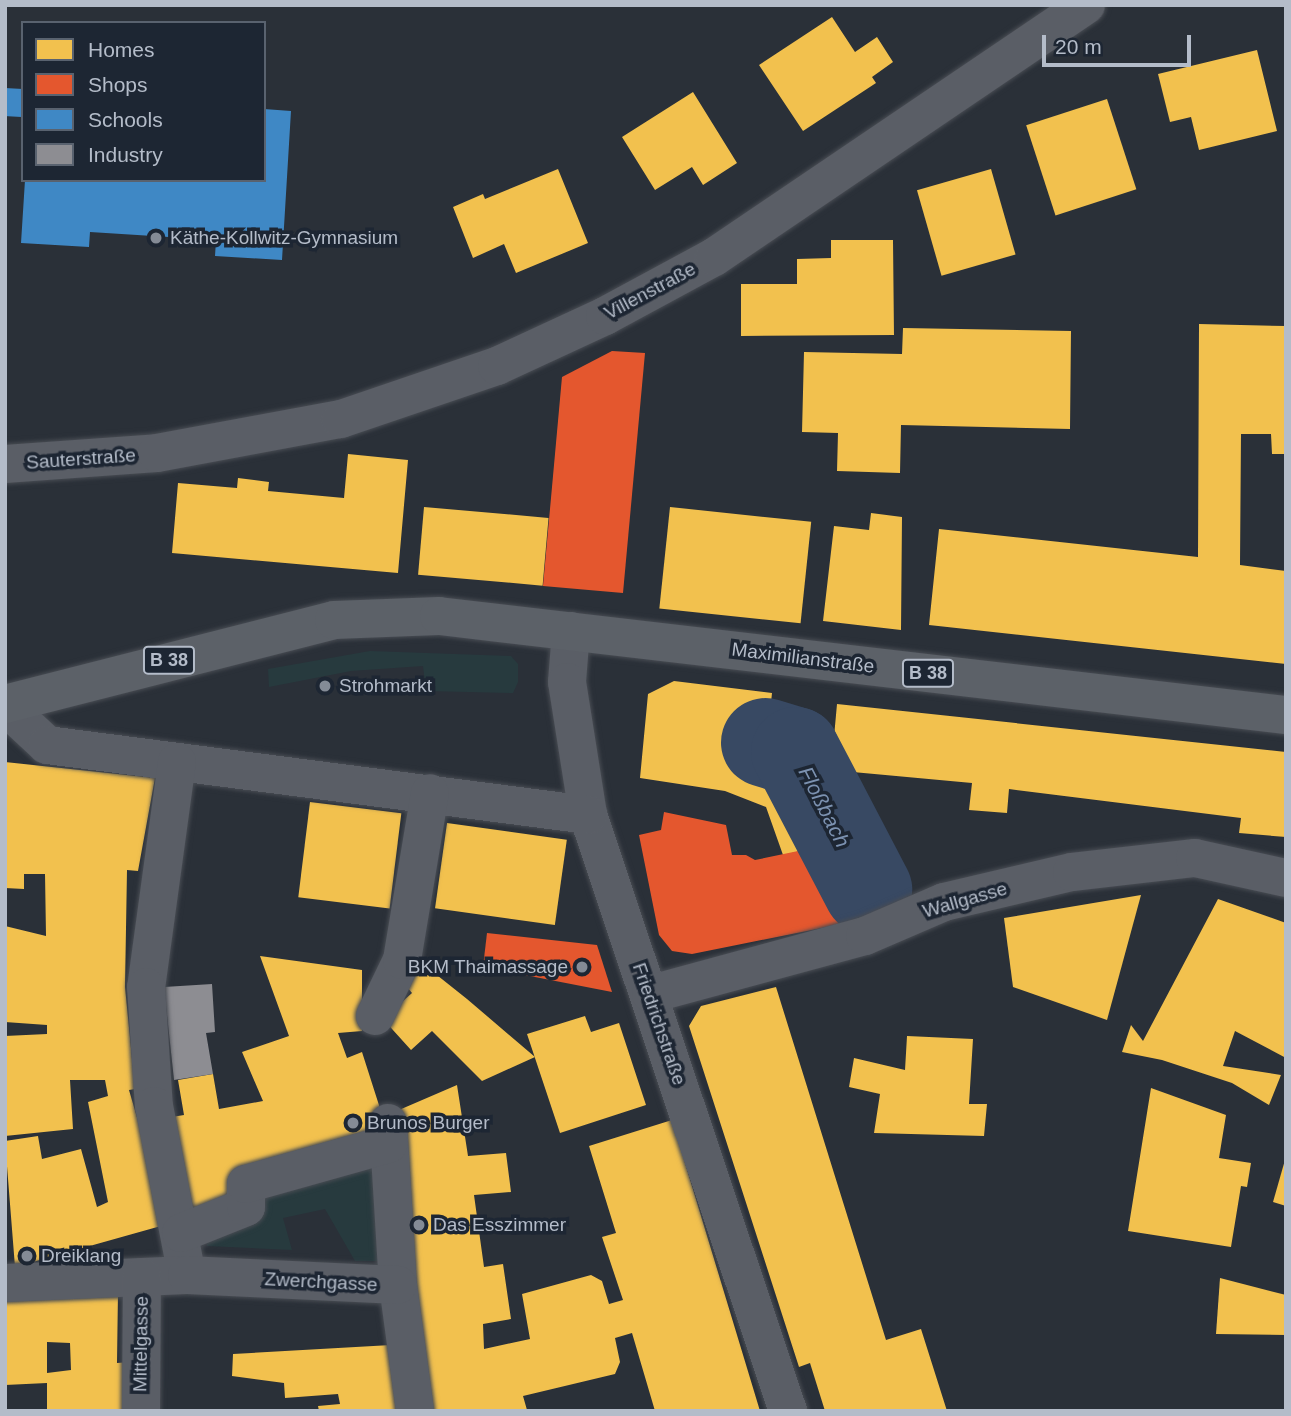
<!DOCTYPE html>
<html>
<head>
<meta charset="utf-8">
<style>
	body { margin:0 }
	#map { position:relative; width:1291px; height:1416px; overflow:hidden; background:#2a3038; font-family:Arial,sans-serif }
	div>[style] { position:absolute }
	[style*='--x'] { left:calc(var(--x)*1px); top:calc(var(--y)*1px); width:calc(var(--w)*1px); rotate:calc(var(--a)*1deg) }
	.green>* { inset:0; background:#273a3e }
	.homes>* { inset:0; background:#f2c14e; transform-origin:0 0 }
	.shops>* { inset:0; background:#e4572e }
	.schools>* { inset:0; background:#3f88c5; transform-origin:0 0 }
	.industry>* { inset:0; background:#8d8d92 }
	.stream>* { height:16px; margin:-8px; padding:0 8px; transform-origin:8px; border-radius:8px; background:#384963 }
	.river>* { height:89px; margin:-44.5px; padding:0 44.5px; transform-origin:44.5px; border-radius:44.5px; background:#384963 }
	.roads { filter:drop-shadow(0 0 2px #484c53) drop-shadow(0 0 2px #484c53) }
	.minor>* { height:38px; margin:-19px; padding:0 19px; transform-origin:19px; border-radius:19px; background:#5a5e66 }
	.major>* { height:38px; margin:-19px; padding:0 19px; transform-origin:19px; border-radius:19px; background:#5c6168 }
	.dots>* { width:19px; height:19px; translate:-50% -50%; box-sizing:border-box; border:4px solid #1d2633; border-radius:50% }
	span { translate:-50% -50%; white-space:nowrap; text-align:center; line-height:1.15; -webkit-text-stroke:7px #1d2633; paint-order:stroke }
	.shield-label span { padding:2px 5px; background:#1d2633; border:2px solid; border-radius:5px; -webkit-text-stroke-width:0 }
	.shield-label { font-size:18px; color:#b4bcc9; font-weight:700 }
	.poi-label { font-size:19px; color:#b4bcc9 }
	.left { translate:0 -50%; text-align:left }
	.right { translate:-100% -50%; text-align:right }
	.street-label { font-size:19px; color:#b4bcc9 }
	.water-label { font-size:21px; color:#7c92b1; font-style:italic }
	.frame { position:absolute; inset:0; border:7px solid #b4bcc9; pointer-events:none }
	.legend { position:absolute; left:21px; top:21px; width:245px; height:161px; box-sizing:border-box; background:#1d2633; border:2px solid #59626f; margin:0; padding:9px 12px; list-style:none; font-size:21px; color:#b4bcc9 }
	.legend li { display:flex; align-items:center; gap:14px; height:35px }
	.legend b { width:35px; border:2px solid #59626f }
	.scale { position:absolute; left:1042px; top:35px; width:149px; height:32px; box-sizing:border-box; border:4px solid #b4bcc9; border-top:0; padding-left:9px; font-size:21px; line-height:24px; white-space:nowrap; color:#b4bcc9; -webkit-text-stroke:5px #1d2633; paint-order:stroke }
</style>
</head>
<body>
<div id="map">
	<div class="green">
		<i style="clip-path:polygon(370px 651px,511px 656px,518px 664px,518px 682px,513px 693px,426px 691px,423px 666px,351px 671px,269px 687px,268px 669px)"></i>
		<i style="clip-path:polygon(383px 1153px,391px 1261px,355px 1261px,325px 1209px,283px 1218px,292px 1250px,207px 1246px,206px 1229px,251px 1190px)"></i>
	</div>
	<div class="homes">
		<i style="clip-path:polygon(832px 17px,855px 52px,877px 37px,893px 62px,872px 77px,876px 83px,803px 131px,759px 65px)"></i>
		<i style="clip-path:polygon(1257px 50px,1277px 131px,1199px 150px,1191px 117px,1170px 122px,1158px 74px)"></i>
		<i style="clip-path:polygon(693px 92px,737px 163px,703px 185px,692px 167px,655px 190px,622px 137px)"></i>
		<i style="left:1107px;top:99px;width:95px;height:85px;rotate:72deg"></i>
		<i style="clip-path:polygon(558px 169px,588px 243px,516px 273px,504px 244px,473px 258px,453px 207px,483px 194px,485px 199px)"></i>
		<i style="left:991px;top:169px;width:89px;height:77px;rotate:74deg"></i>
		<i style="clip-path:polygon(831px 240px,893px 240px,894px 335px,741px 336px,741px 284px,797px 284px,797px 259px,831px 258px)"></i>
		<i style="clip-path:polygon(1199px 324px,1286px 326px,1286px 454px,1272px 454px,1271px 434px,1241px 434px,1240px 565px,1286px 571px,1286px 664px,929px 625px,939px 529px,1198px 557px)"></i>
		<i style="clip-path:polygon(903px 328px,1071px 331px,1070px 429px,901px 425px,900px 473px,837px 471px,838px 433px,802px 432px,804px 352px,902px 354px)"></i>
		<i style="clip-path:polygon(348px 454px,408px 460px,398px 573px,172px 553px,178px 483px,237px 488px,238px 478px,269px 482px,268px 491px,344px 498px)"></i>
		<i style="left:424px;top:507px;width:125px;height:68px;rotate:5deg"></i>
		<i style="left:670px;top:507px;width:142px;height:102px;rotate:6deg"></i>
		<i style="clip-path:polygon(871px 513px,902px 517px,901px 630px,823px 621px,834px 526px,869px 530px)"></i>
		<i style="clip-path:polygon(674px 681px,772px 693px,769px 723px,756px 757px,796px 772px,825px 832px,827px 845px,783px 855px,766px 807px,725px 791px,640px 778px,648px 694px)"></i>
		<i style="clip-path:polygon(837px 704px,1286px 752px,1286px 837px,1239px 833px,1241px 818px,1009px 789px,1007px 813px,969px 810px,972px 783px,831px 770px)"></i>
		<i style="clip-path:polygon(5px 762px,155px 778px,138px 871px,127px 870px,125px 987px,135px 1089px,129px 1090px,168px 1224px,15px 1267px,5px 1141px,38px 1136px,42px 1159px,81px 1149px,97px 1207px,108px 1202px,88px 1102px,108px 1096px,105px 1080px,70px 1080px,73px 1129px,5px 1136px,5px 1036px,47px 1034px,47px 1025px,5px 1022px,5px 926px,46px 936px,45px 874px,24px 874px,24px 889px,5px 888px)"></i>
		<i style="left:310px;top:802px;width:92px;height:96px;rotate:7deg"></i>
		<i style="left:447px;top:823px;width:121px;height:86px;rotate:8deg"></i>
		<i style="clip-path:polygon(1141px 895px,1107px 1020px,1013px 987px,1004px 918px)"></i>
		<i style="clip-path:polygon(1218px 899px,1286px 923px,1286px 1058px,1235px 1031px,1223px 1066px,1281px 1075px,1269px 1105px,1232px 1083px,1162px 1060px,1122px 1052px,1131px 1025px,1143px 1041px)"></i>
		<i style="clip-path:polygon(260px 956px,362px 970px,362px 1031px,338px 1033px,347px 1058px,362px 1052px,385px 1124px,236px 1206px,189px 1214px,172px 1117px,184px 1115px,178px 1080px,213px 1074px,219px 1109px,263px 1101px,242px 1052px,289px 1036px)"></i>
		<i style="clip-path:polygon(418px 960px,467px 999px,535px 1057px,482px 1081px,432px 1031px,411px 1050px,383px 1019px,412px 993px,403px 982px)"></i>
		<i style="clip-path:polygon(776px 987px,886px 1340px,921px 1329px,947px 1411px,825px 1411px,810px 1363px,799px 1367px,689px 1026px,701px 1006px)"></i>
		<i style="clip-path:polygon(585px 1016px,591px 1032px,619px 1023px,646px 1105px,560px 1133px,527px 1034px)"></i>
		<i style="clip-path:polygon(907px 1036px,973px 1039px,969px 1104px,987px 1104px,984px 1136px,874px 1133px,880px 1094px,849px 1087px,854px 1058px,905px 1070px)"></i>
		<i style="clip-path:polygon(457px 1085px,468px 1156px,506px 1153px,511px 1192px,474px 1195px,484px 1267px,503px 1264px,511px 1319px,483px 1324px,484px 1349px,530px 1339px,522px 1294px,591px 1275px,602px 1281px,609px 1304px,623px 1300px,602px 1237px,616px 1233px,589px 1146px,672px 1120px,760px 1411px,655px 1411px,632px 1333px,615px 1338px,620px 1362px,615px 1374px,523px 1396px,527px 1410px,431px 1411px,392px 1113px)"></i>
		<i style="clip-path:polygon(1151px 1088px,1226px 1115px,1219px 1158px,1251px 1163px,1247px 1187px,1241px 1186px,1231px 1247px,1128px 1231px)"></i>
		<i style="clip-path:polygon(1285px 1160px,1286px 1160px,1286px 1206px,1273px 1202px)"></i>
		<i style="clip-path:polygon(1220px 1278px,1286px 1295px,1286px 1335px,1216px 1334px)"></i>
		<i style="clip-path:polygon(evenodd,118px 1294px,117px 1363px,131px 1362px,131px 1411px,47px 1411px,47px 1383px,5px 1385px,5px 1299px,118px 1294px,47px 1342px,70px 1343px,71px 1370px,47px 1373px,47px 1342px)"></i>
		<i style="clip-path:polygon(391px 1345px,398px 1411px,319px 1411px,318px 1406px,340px 1404px,338px 1394px,285px 1398px,284px 1383px,232px 1376px,233px 1354px)"></i>
	</div>
	<div class="shops">
		<i style="clip-path:polygon(612px 351px,645px 353px,623px 593px,543px 586px,562px 377px)"></i>
		<i style="clip-path:polygon(664px 812px,726px 825px,732px 855px,746px 855px,755px 860px,827px 845px,853px 910px,842px 924px,692px 954px,672px 951px,659px 935px,639px 835px,661px 830px)"></i>
		<i style="clip-path:polygon(487px 933px,597px 945px,612px 992px,483px 967px)"></i>
	</div>
	<div class="schools">
		<i style="left:5px;top:88px;width:18px;height:28px;rotate:3deg"></i>
		<i style="clip-path:polygon(264px 109px,291px 111px,282px 260px,215px 256px,216px 240px,90px 232px,89px 247px,21px 243px,25px 180px,264px 180px)"></i>
	</div>
	<div class="industry">
		<i style="clip-path:polygon(212px 984px,215px 1032px,206px 1033px,213px 1074px,174px 1080px,164px 987px)"></i>
	</div>
	<div class="stream">
		<i style="--x:828;--y:838;--w:14;--a:12"></i>
	</div>
	<div class="river">
		<i style="--x:765;--y:742;--w:31;--a:17"></i>
		<i style="--x:795;--y:751;--w:156;--a:62.4"></i>
	</div>
	<div class="roads">
		<div class="minor">
			<i style="--x:5;--y:464;--w:152;--a:-4.1"></i>
			<i style="--x:157;--y:453;--w:187;--a:-10.5"></i>
			<i style="--x:341;--y:419;--w:165;--a:-18.8"></i>
			<i style="--x:497;--y:366;--w:119;--a:-24.8"></i>
			<i style="--x:605;--y:316;--w:124;--a:-28.4"></i>
			<i style="--x:714;--y:257;--w:449;--a:-34.1"></i>
			<i style="--x:571;--y:631;--w:51;--a:94.5"></i>
			<i style="--x:567;--y:682;--w:135;--a:81"></i>
			<i style="--x:588;--y:815;--w:629;--a:71.45"></i>
			<i style="--x:5;--y:706;--w:57;--a:42.9"></i>
			<i style="--x:47;--y:745;--w:546;--a:7.37"></i>
			<i style="--x:177;--y:762;--w:227;--a:97.8"></i>
			<i style="--x:146;--y:987;--w:119;--a:86.2"></i>
			<i style="--x:154;--y:1106;--w:172;--a:79"></i>
			<i style="--x:651;--y:994;--w:222;--a:-15.2"></i>
			<i style="--x:865;--y:936;--w:86;--a:-23.3"></i>
			<i style="--x:944;--y:902;--w:131;--a:-13.2"></i>
			<i style="--x:1072;--y:872;--w:124;--a:-6.5"></i>
			<i style="--x:1195;--y:858;--w:93;--a:12.4"></i>
			<i style="--x:375;--y:1016;--w:62;--a:-64.3"></i>
			<i style="--x:402;--y:960;--w:169;--a:-80.5"></i>
			<i style="--x:388;--y:1123;--w:162;--a:86.5"></i>
			<i style="--x:398;--y:1285;--w:127;--a:82.3"></i>
			<i style="--x:181;--y:1233;--w:70;--a:-21.8"></i>
			<i style="--x:246;--y:1207;--w:23;--a:-90"></i>
			<i style="--x:246;--y:1184;--w:148;--a:-15.7"></i>
			<i style="--x:5;--y:1283;--w:182;--a:-2.5"></i>
			<i style="--x:187;--y:1275;--w:211;--a:2.7"></i>
			<i style="--x:141;--y:1411;--w:134;--a:-89.6"></i>
		</div>
		<div class="major">
			<i style="--x:5;--y:704;--w:340;--a:-14.3"></i>
			<i style="--x:334;--y:620;--w:105;--a:-2.2"></i>
			<i style="--x:439;--y:616;--w:853;--a:6.67"></i>
		</div>
	</div>
	<div class="dots">
		<i style="left:156px;top:238px;background:#848b96"></i>
		<i style="left:325px;top:686px;background:#848b96"></i>
		<i style="left:582px;top:967px;background:#848b96"></i>
		<i style="left:353px;top:1123px;background:#848b96"></i>
		<i style="left:419px;top:1225px;background:#848b96"></i>
		<i style="left:27px;top:1256px;background:#848b96"></i>
	</div>
	<div class="shield-label">
		<span style="left:169px;top:660px">B 38</span>
		<span style="left:928px;top:673px">B 38</span>
	</div>
	<div class="poi-label">
		<span class="left" style="left:170px;top:238px">Käthe-Kollwitz-Gymnasium</span>
		<span class="left" style="left:339px;top:686px">Strohmarkt</span>
		<span class="right" style="left:568px;top:967px">BKM Thaimassage</span>
		<span class="left" style="left:367px;top:1123px">Brunos Burger</span>
		<span class="left" style="left:433px;top:1225px">Das Esszimmer</span>
		<span class="left" style="left:41px;top:1256px">Dreiklang</span>
	</div>
	<div class="street-label">
		<span style="left:650px;top:291px;rotate:-28deg">Villenstraße</span>
		<span style="left:81px;top:459px;rotate:-4deg">Sauterstraße</span>
		<span style="left:803px;top:658px;rotate:7deg">Maximilianstraße</span>
		<span style="left:965px;top:900px;rotate:-16deg">Wallgasse</span>
		<span style="left:659px;top:1024px;rotate:71deg">Friedrichstraße</span>
		<span style="left:321px;top:1282px;rotate:3deg">Zwerchgasse</span>
		<span style="left:141px;top:1344px;rotate:-89deg">Mittelgasse</span>
	</div>
	<div class="water-label">
		<span style="left:824px;top:807px;rotate:63deg">Floßbach</span>
	</div>
	<div class="frame"></div>
	<ul class="legend">
	<li><b style="height:19px;background:#f2c14e"></b>Homes</li>
	<li><b style="height:19px;background:#e4572e"></b>Shops</li>
	<li><b style="height:19px;background:#3f88c5"></b>Schools</li>
	<li><b style="height:19px;background:#8d8d92"></b>Industry</li>
	</ul>
	<div class="scale">20 m</div>
</div>
</body>
</html>
